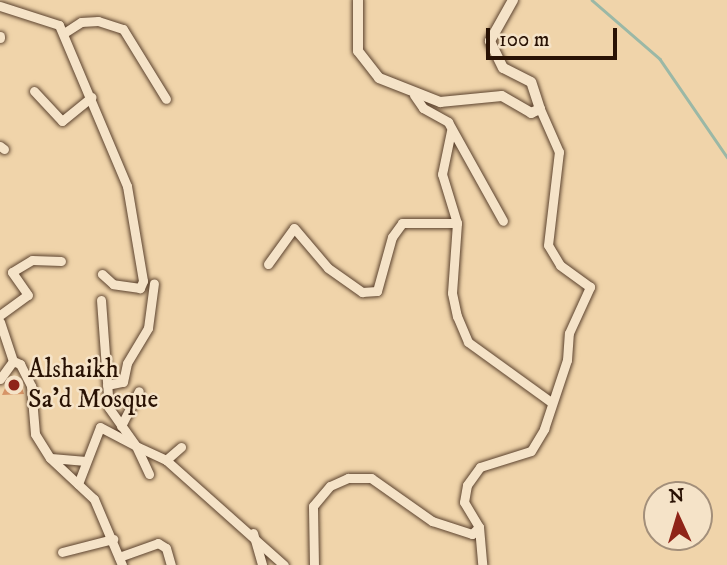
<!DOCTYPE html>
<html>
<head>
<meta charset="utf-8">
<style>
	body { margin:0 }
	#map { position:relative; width:727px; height:565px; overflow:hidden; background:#f0d4aa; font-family:"IM FELL DW Pica",serif }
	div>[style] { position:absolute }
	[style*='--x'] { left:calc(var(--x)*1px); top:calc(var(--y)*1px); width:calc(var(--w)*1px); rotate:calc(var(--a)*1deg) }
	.stream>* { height:2.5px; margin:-1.25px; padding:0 1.25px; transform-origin:1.25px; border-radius:1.25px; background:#9bb8a6 }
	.building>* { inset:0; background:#d69467 }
	.roads { filter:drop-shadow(0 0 2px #5b422e) drop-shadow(0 0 2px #5b422e) }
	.minor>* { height:9px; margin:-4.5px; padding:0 4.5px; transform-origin:4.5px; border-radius:4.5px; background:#f5e3c8 }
	.tertiary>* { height:10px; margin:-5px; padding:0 5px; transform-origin:5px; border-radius:5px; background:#f5e3c8 }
	.dots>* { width:19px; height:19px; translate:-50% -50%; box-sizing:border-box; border:4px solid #f5e3c8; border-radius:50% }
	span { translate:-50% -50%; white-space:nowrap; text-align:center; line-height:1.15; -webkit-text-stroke:5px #f5e3c8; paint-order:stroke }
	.poi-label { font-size:26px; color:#291204 }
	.left { translate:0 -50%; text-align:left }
	.north { position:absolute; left:643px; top:481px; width:70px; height:70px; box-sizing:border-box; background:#f5e3c8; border:2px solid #a38f7a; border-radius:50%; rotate:356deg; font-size:19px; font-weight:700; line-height:28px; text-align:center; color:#291204 }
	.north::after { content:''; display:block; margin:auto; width:24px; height:32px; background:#8f2418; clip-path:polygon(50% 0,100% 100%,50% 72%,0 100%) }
	.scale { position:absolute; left:486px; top:28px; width:131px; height:32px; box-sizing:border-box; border:4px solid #291204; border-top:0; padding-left:9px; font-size:21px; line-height:24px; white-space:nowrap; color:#291204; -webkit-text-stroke:5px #f5e3c8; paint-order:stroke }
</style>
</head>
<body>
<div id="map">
	<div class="stream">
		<i style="--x:592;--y:0;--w:90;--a:40.9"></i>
		<i style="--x:660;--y:59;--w:119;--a:55.6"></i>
	</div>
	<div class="building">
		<i style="clip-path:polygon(19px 378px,24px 394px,2px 395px,9px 379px)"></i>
	</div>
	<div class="roads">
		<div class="minor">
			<i style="--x:0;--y:6;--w:62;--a:17.9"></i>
			<i style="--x:59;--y:25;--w:175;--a:67.1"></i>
			<i style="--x:127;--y:186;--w:96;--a:80.4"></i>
			<i style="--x:143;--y:281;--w:8;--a:113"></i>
			<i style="--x:140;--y:288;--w:27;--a:-172"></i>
			<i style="--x:113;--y:284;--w:15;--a:-138"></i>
			<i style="--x:64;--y:33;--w:20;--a:-33"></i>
			<i style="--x:81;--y:22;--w:17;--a:-3"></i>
			<i style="--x:98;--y:21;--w:26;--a:18"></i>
			<i style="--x:123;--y:29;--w:82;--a:58.4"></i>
			<i style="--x:0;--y:36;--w:2;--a:90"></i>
			<i style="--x:34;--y:91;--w:41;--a:47"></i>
			<i style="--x:62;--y:121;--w:38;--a:-39"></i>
			<i style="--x:414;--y:95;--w:16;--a:55"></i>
			<i style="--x:423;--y:108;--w:29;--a:29"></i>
			<i style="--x:448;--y:122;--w:113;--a:60.9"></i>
			<i style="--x:451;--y:131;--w:44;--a:101.8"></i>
			<i style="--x:442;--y:174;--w:51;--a:73"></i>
			<i style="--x:457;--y:223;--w:70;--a:94.1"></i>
			<i style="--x:452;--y:293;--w:24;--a:78"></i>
			<i style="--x:457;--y:316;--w:28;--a:67"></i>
			<i style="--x:468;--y:342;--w:102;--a:35.9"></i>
			<i style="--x:0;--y:146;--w:5;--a:37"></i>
			<i style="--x:268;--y:264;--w:44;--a:-54.2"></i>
			<i style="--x:294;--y:228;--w:52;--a:49.6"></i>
			<i style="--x:328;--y:268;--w:42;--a:35.2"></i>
			<i style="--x:362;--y:292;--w:15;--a:-4"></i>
			<i style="--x:377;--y:291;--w:56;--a:-74.5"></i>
			<i style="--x:392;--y:237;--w:17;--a:-54"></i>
			<i style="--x:402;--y:223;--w:55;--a:0"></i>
			<i style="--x:101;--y:300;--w:108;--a:85.8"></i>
			<i style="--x:109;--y:408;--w:47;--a:54.6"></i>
			<i style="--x:136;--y:446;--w:33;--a:25"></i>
			<i style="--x:166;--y:460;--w:158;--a:41.7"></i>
			<i style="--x:0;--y:315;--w:34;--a:-36"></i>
			<i style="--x:28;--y:295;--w:28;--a:-125"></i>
			<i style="--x:12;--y:272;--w:23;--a:-31"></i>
			<i style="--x:32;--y:260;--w:29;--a:2"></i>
			<i style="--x:0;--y:322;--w:41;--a:71.6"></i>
			<i style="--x:0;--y:379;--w:22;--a:-54"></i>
			<i style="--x:13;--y:361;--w:8;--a:23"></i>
			<i style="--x:20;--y:364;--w:25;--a:63"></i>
			<i style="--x:31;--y:386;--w:48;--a:85.2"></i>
			<i style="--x:35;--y:434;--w:28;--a:58"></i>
			<i style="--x:50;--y:458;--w:60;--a:43"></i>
			<i style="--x:94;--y:499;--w:72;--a:67"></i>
			<i style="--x:107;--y:385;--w:16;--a:-11"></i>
			<i style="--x:123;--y:382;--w:19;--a:-78"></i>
			<i style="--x:127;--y:363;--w:41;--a:-59"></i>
			<i style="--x:148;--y:328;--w:45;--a:-82.4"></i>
			<i style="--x:121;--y:426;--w:39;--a:-63"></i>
			<i style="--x:51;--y:458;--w:32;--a:5"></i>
			<i style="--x:166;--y:460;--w:20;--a:-41"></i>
			<i style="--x:78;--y:484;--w:61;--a:-68.9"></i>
			<i style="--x:100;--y:427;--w:41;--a:27.8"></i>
			<i style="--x:136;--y:446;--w:31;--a:65"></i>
			<i style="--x:479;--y:527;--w:38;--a:85"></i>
			<i style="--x:253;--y:533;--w:33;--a:74"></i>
			<i style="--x:62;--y:552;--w:53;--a:-14.3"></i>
			<i style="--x:119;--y:557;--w:41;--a:-19.7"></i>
			<i style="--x:158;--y:543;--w:9;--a:32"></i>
			<i style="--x:166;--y:548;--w:18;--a:74"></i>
			<i style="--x:314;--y:565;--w:59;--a:-91"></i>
			<i style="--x:313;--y:506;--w:26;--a:-50"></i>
			<i style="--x:330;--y:486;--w:20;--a:-24"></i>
			<i style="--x:348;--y:478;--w:23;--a:0"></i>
			<i style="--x:371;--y:478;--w:75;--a:35.2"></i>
			<i style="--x:432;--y:521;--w:42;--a:18"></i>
			<i style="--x:472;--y:534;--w:10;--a:-45"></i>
			<i style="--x:479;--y:527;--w:29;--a:-121"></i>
			<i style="--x:464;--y:502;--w:17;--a:-80"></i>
			<i style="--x:467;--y:485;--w:22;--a:-54"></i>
			<i style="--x:480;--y:467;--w:53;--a:-17.4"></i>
			<i style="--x:531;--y:451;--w:26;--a:-59"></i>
			<i style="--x:544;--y:429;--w:73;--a:-71.6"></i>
			<i style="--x:567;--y:360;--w:27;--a:-86"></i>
			<i style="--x:569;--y:333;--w:51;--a:-65.5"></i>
			<i style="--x:590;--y:287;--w:37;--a:-144"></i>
			<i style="--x:560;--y:265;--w:23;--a:-121"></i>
			<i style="--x:548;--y:245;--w:94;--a:-83.3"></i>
			<i style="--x:559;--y:152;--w:47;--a:-113.8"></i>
		</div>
		<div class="tertiary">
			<i style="--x:358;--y:0;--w:51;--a:90"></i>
			<i style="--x:358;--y:51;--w:34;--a:52"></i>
			<i style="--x:379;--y:78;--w:66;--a:21.5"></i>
			<i style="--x:440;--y:102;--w:62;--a:-5.5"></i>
			<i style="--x:502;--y:96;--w:34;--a:30"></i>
			<i style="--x:531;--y:113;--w:10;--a:-24"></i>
			<i style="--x:540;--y:109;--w:28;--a:-108"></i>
			<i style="--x:531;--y:82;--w:31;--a:-153"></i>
			<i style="--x:503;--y:68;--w:30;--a:-116"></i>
			<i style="--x:490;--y:41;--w:47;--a:-60.7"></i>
		</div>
	</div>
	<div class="dots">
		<i style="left:14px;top:385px;background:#8f2418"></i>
	</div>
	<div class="poi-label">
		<span class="left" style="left:28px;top:385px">Alshaikh<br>Sa'd Mosque</span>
	</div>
	<div class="north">N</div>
	<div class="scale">100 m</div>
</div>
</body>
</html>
